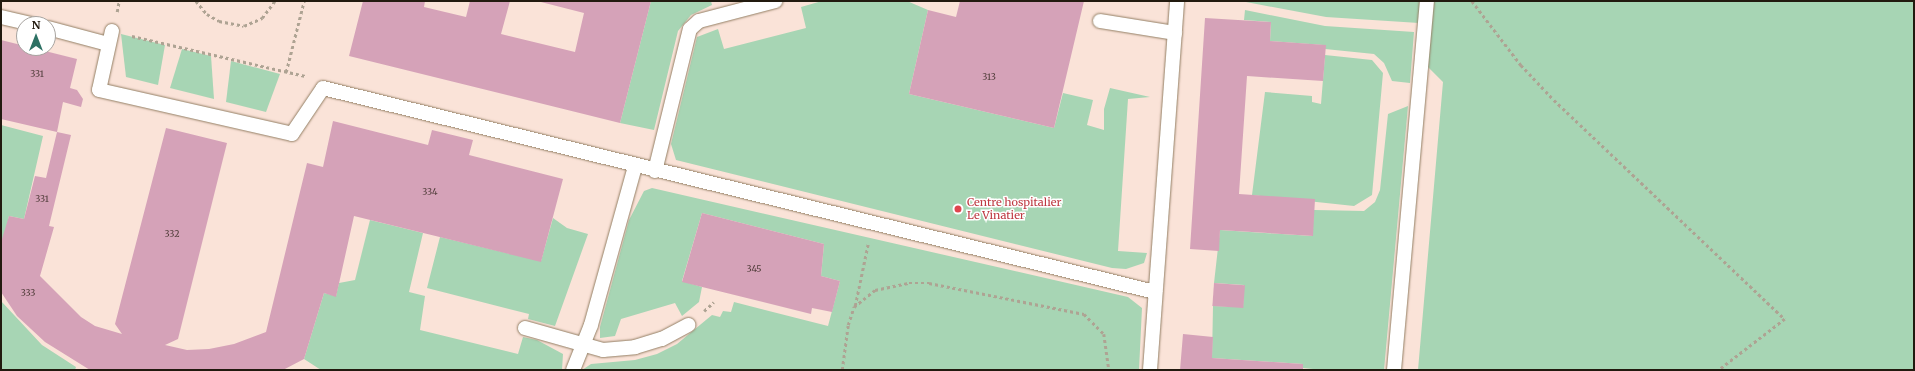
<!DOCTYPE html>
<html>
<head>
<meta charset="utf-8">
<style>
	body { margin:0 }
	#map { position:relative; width:1915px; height:371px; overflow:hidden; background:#fef0de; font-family:Merriweather,serif }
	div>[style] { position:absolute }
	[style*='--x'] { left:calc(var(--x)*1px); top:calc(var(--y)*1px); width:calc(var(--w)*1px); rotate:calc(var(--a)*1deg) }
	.medical>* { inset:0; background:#fae3d8 }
	.green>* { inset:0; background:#a7d5b4 }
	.building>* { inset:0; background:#d5a2b8; transform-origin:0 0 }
	.path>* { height:2.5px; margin-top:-1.25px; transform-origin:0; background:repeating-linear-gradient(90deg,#aea393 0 3px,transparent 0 6px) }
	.roads { filter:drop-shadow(0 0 1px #937f64) drop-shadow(0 0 1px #937f64) }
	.service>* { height:14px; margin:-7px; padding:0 7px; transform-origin:7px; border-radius:7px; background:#fff }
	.dots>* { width:11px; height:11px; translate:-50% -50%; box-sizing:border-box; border:2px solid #fff; border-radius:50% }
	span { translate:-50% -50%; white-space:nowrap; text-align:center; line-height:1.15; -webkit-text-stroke:3px #fff; paint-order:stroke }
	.number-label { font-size:9px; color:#4f3c39 }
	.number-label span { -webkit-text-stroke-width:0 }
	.health-label { font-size:11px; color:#be3a42 }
	.left { translate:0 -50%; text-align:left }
	.frame { position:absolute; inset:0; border:2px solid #221a0f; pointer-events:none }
	.north { position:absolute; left:16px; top:16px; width:40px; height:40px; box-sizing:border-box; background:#fff; border:1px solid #a7a39f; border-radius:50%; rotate:0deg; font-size:11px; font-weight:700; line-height:16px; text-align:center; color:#221a0f }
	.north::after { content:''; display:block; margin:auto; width:14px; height:18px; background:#2d7164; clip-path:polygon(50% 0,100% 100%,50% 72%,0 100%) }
</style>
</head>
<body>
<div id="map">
	<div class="medical">
		<i style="clip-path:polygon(evenodd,1px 1px,1914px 1px,1914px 370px,1px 370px,1px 1px,24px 24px,48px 24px,48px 48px,24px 48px,24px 24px)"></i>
	</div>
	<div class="green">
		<i style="clip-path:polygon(651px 1px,711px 1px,712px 5px,691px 15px,678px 31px,654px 130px,620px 123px)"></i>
		<i style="clip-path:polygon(822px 1px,907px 1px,928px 10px,909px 94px,1054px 128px,1063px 93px,1093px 100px,1087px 125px,1104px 130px,1104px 109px,1110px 88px,1150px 97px,1128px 99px,1118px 251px,1147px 253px,1144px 263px,1126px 269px,1112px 268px,676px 160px,671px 144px,697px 37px,718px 29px,724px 49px,806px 28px,801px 7px)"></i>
		<i style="clip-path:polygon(1421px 1px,1419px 23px,1326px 17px,1246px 2px)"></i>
		<i style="clip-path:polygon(1434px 1px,1914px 1px,1914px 370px,1418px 370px,1443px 82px,1428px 67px)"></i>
		<i style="clip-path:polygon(1245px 10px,1325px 26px,1414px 32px,1410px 83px,1392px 81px,1384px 63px,1374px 54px,1325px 49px,1323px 45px,1270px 41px,1271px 22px,1244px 20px)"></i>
		<i style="clip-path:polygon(121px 34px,165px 45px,158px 85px,126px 77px)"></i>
		<i style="clip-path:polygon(182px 49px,211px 56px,214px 99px,170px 88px)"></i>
		<i style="clip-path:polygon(1325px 55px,1372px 60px,1383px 73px,1372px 195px,1354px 206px,1252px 195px,1265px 92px,1312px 96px,1312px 102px,1321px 104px)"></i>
		<i style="clip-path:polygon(231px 61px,280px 74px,266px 112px,226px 102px)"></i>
		<i style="clip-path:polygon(1408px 106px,1384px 370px,1323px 370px,1303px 368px,1303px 364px,1212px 358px,1213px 306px,1243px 307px,1244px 285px,1214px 283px,1220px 230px,1312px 236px,1314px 210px,1364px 211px,1375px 202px,1380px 190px,1388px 114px)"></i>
		<i style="clip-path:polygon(1px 125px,43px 136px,24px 219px,9px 216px,1px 255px)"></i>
		<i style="clip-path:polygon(652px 188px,1128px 297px,1142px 308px,1139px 370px,582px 370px,591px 364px,635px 360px,657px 354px,677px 344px,712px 315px,720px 317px,723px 311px,731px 312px,734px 302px,828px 326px,840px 281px,821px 276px,824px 244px,702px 213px,682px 281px,702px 287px,699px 302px,682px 316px,675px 303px,621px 319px,615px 336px,600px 338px,600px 327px,629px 220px,644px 191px)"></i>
		<i style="clip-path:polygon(553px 218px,567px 228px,588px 234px,555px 326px,528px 319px,529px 314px,427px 288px,440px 237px,541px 261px)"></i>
		<i style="clip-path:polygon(370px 220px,423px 233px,409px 292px,425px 296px,420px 330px,518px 354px,523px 337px,537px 340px,563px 354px,562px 370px,321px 370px,304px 359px,324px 293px,336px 296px,339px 283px,355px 280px)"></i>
		<i style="clip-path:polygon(1px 301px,42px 345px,76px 367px,75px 370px,1px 370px)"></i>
	</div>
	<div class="building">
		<i style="clip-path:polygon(363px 1px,425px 1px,424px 7px,466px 17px,470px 1px,510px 1px,501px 34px,575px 52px,584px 13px,537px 1px,651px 1px,620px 123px,349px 56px)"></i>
		<i style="clip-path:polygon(960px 1px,1084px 1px,1054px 128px,909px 94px,928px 10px,956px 17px)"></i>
		<i style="clip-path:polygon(1205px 18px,1271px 22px,1270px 41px,1326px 45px,1323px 81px,1247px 76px,1239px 194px,1315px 199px,1313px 236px,1220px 230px,1219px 251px,1190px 249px)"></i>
		<i style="clip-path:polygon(1px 40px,77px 59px,70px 88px,77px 90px,83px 99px,81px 107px,63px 102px,57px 132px,1px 119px)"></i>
		<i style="clip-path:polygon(333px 121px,428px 145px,432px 130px,473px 140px,469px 155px,563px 179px,541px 262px,354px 216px,336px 297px,324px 293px,304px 359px,283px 370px,90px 370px,45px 342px,17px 316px,1px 292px,2px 239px,9px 216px,24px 219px,35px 176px,46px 178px,57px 132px,71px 135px,49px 226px,54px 227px,40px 276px,81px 317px,95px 326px,122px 334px,115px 324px,166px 128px,227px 143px,178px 339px,165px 345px,187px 350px,209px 349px,234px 344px,266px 332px,307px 163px,323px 167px)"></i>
		<i style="clip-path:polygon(702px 213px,824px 244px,821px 276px,840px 281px,832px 312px,812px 308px,811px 314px,682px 282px)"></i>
		<i style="left:1214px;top:283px;width:31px;height:23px;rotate:4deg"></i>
		<i style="clip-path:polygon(1183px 334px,1213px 337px,1212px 358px,1303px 364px,1303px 370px,1180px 370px)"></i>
	</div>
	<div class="path">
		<i style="--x:196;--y:1;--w:17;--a:50"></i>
		<i style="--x:207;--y:14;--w:14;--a:30"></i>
		<i style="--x:219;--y:21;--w:25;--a:11"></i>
		<i style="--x:244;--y:26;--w:20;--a:-24"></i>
		<i style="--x:262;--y:18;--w:21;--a:-53"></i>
		<i style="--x:1472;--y:1;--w:81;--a:52.6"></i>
		<i style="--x:1521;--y:65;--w:48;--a:46.7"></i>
		<i style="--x:1554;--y:100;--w:318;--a:43.5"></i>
		<i style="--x:1785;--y:319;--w:83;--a:142.3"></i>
		<i style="--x:117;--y:12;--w:11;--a:-80"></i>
		<i style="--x:132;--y:36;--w:178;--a:13"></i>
		<i style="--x:286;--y:72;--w:73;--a:-75.8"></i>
		<i style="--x:855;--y:306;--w:63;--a:-78.2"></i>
		<i style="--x:704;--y:311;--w:13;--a:-42"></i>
		<i style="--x:842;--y:370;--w:45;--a:-82.4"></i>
		<i style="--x:848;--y:325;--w:19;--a:-72"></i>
		<i style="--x:854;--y:307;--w:27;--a:-39"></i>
		<i style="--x:875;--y:290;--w:35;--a:-12"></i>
		<i style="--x:909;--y:283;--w:20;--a:0"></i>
		<i style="--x:929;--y:283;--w:158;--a:11.3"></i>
		<i style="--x:1084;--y:314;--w:28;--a:45"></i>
		<i style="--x:1104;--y:334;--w:36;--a:82"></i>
	</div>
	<div class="roads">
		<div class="service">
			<i style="--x:1;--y:17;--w:31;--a:13"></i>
			<i style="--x:1100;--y:21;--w:76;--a:9.1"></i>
			<i style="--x:48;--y:28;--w:62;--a:14.9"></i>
			<i style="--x:112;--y:31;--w:60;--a:102.4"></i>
			<i style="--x:99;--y:90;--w:198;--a:12.8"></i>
			<i style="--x:292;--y:134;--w:55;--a:-56"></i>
			<i style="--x:323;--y:88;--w:857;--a:13.78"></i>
			<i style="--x:655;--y:171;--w:146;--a:-76.2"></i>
			<i style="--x:690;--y:29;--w:12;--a:-42"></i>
			<i style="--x:699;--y:21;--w:79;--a:-14.7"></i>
			<i style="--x:525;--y:328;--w:81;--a:15.8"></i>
			<i style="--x:603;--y:350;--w:32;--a:-5"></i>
			<i style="--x:635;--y:347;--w:28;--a:-17"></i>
			<i style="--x:662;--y:339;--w:30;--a:-28"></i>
			<i style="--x:573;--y:370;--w:48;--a:-68.2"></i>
			<i style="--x:591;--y:325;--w:165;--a:-74.5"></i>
			<i style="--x:1150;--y:370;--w:370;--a:-85.8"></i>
			<i style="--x:1394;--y:370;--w:370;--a:-84.9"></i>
		</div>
	</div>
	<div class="dots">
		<i style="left:958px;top:209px;background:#e0444e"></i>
	</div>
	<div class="number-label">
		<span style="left:37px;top:74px">331</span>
		<span style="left:989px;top:77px">313</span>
		<span style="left:430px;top:192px">334</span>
		<span style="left:42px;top:199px">331</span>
		<span style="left:172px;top:234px">332</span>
		<span style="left:754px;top:269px">345</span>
		<span style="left:28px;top:293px">333</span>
	</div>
	<div class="health-label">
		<span class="left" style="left:967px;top:209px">Centre hospitalier<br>Le Vinatier</span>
	</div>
	<div class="frame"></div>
	<div class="north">N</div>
</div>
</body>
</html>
